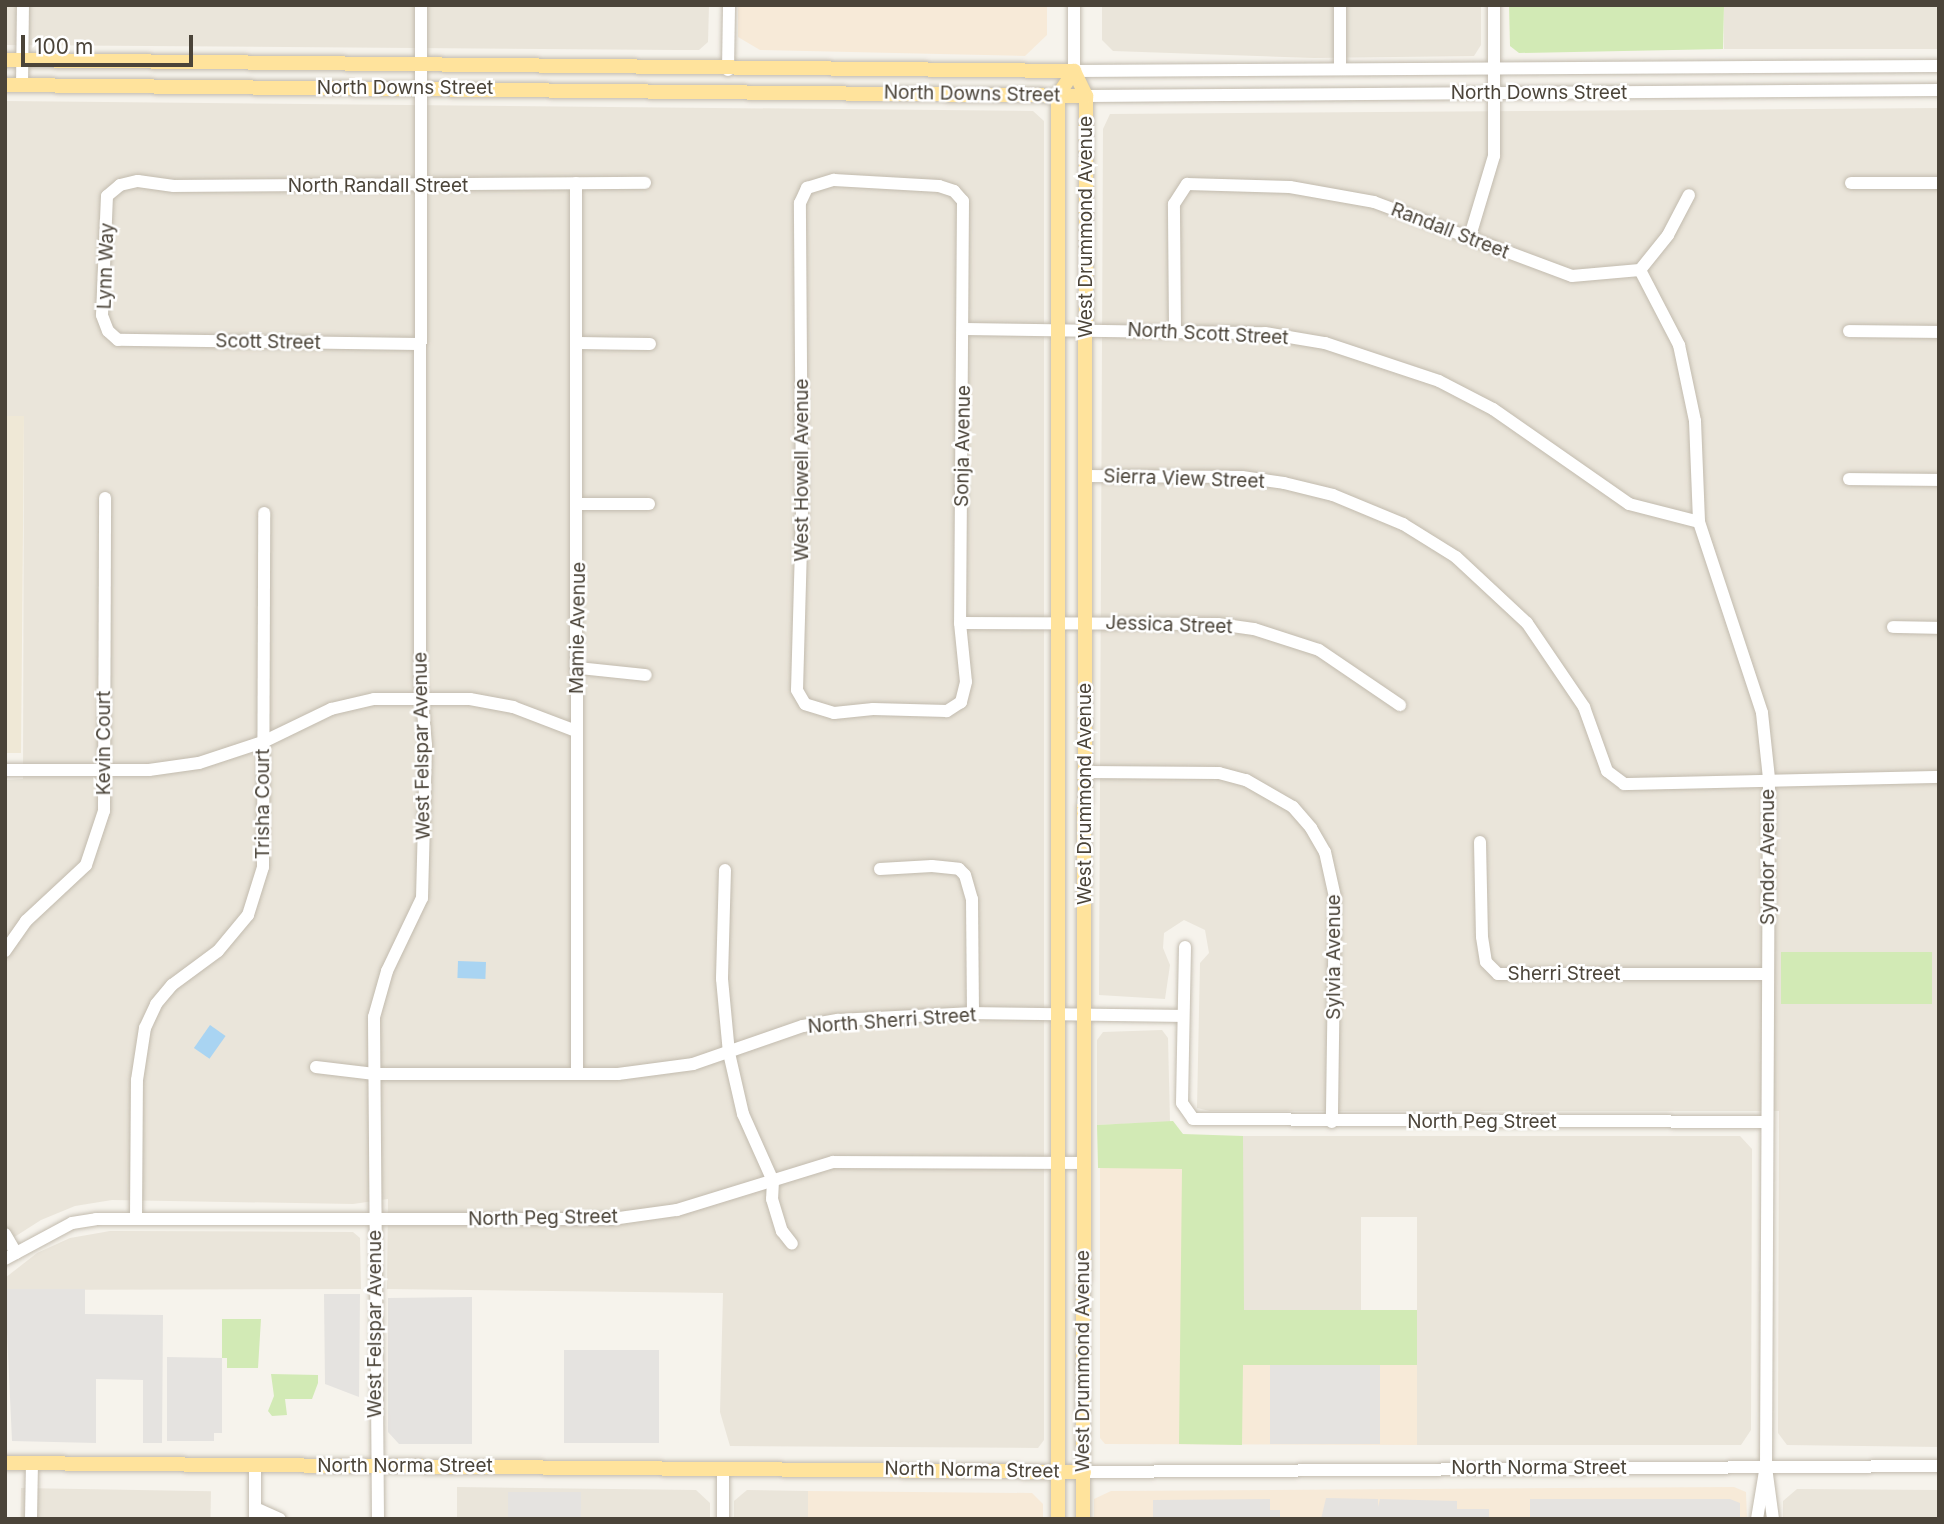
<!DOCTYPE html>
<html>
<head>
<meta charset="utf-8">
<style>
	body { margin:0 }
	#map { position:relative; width:1944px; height:1524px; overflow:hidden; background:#f6f3ec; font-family:Inter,sans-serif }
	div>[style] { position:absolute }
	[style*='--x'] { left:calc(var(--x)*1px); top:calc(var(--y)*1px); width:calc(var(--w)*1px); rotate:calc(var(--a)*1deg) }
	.residential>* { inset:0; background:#eae5da; transform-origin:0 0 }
	.commercial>* { inset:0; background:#f7ead8 }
	.education>* { inset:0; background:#efe8d6 }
	.green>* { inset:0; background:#d2eab5; transform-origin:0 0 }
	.parking>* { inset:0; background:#e5e3e0; transform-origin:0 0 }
	.water>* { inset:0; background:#a9d4f2; transform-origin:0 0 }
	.roads { filter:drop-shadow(0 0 2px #c2bbae) drop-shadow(0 0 2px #c2bbae) }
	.minor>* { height:12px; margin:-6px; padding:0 6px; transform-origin:6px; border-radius:6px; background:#fff }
	.major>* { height:14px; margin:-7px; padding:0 7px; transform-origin:7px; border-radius:7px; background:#ffe39c }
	span { translate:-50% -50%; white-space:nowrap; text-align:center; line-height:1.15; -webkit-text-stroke:5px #fff; paint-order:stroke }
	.street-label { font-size:19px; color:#4b4439 }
	.frame { position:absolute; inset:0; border:7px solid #4b4439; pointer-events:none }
	.scale { position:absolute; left:21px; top:35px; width:172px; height:32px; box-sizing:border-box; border:4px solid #4b4439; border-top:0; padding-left:9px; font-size:21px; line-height:24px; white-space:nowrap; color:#4b4439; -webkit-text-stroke:5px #fff; paint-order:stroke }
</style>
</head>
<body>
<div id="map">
	<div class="residential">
		<i style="clip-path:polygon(5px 5px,709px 5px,708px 42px,699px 50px,677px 50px,5px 45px)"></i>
		<i style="clip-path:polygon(1102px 5px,1481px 5px,1481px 45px,1474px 56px,1314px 58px,1113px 51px,1102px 40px)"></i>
		<i style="left:1724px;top:5px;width:215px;height:44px"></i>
		<i style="clip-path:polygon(5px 101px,1033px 111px,1044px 121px,1044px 1440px,1038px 1448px,730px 1446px,720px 1412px,723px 1293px,387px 1289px,388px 1199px,353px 1204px,112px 1200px,75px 1206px,41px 1220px,5px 1243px,5px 780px,23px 779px,24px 416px,5px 416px)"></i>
		<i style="clip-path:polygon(1939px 108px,1939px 1447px,1787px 1445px,1778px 1433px,1779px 1111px,1210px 1111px,1197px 1108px,1200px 963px,1209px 953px,1205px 930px,1184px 920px,1164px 933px,1163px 948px,1170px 965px,1165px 999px,1099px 995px,1103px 129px,1110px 114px)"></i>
		<i style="clip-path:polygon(1162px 1030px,1168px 1038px,1170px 1122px,1097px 1125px,1097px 1040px,1103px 1032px)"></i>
		<i style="clip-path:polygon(1243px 1136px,1740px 1136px,1752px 1149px,1751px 1430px,1741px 1445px,1417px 1445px,1417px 1217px,1361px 1217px,1361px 1310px,1243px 1310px)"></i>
		<i style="clip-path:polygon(110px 1231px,353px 1232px,360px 1238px,361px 1289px,5px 1290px,5px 1278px,37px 1253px,70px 1238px)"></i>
		<i style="clip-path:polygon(457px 1487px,696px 1490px,710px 1503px,710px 1519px,457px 1519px)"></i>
		<i style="left:21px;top:1488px;width:190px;height:31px;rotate:1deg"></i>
		<i style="clip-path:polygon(1797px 1489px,1939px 1490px,1939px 1519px,1783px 1519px,1783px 1501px)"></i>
		<i style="clip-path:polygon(747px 1490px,808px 1491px,808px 1519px,734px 1519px,734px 1501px)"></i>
	</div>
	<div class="commercial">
		<i style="clip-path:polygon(738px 5px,1047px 5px,1047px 35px,1025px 56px,760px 50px,738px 37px)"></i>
		<i style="clip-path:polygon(1100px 1168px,1182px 1168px,1183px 1310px,1417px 1310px,1417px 1445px,1105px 1444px,1100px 1438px)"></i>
		<i style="clip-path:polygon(1734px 1487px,1746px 1492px,1747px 1519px,1094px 1519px,1094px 1499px,1111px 1491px)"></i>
		<i style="clip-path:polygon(808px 1491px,1032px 1493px,1043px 1504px,1043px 1519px,808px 1519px)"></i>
	</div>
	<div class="education">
		<i style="clip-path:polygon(5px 416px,24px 416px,21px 753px,5px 753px)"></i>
	</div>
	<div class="green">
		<i style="clip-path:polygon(1509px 5px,1724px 5px,1723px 49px,1519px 53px,1510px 46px)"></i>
		<i style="left:1781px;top:952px;width:151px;height:52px"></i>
		<i style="clip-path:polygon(1173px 1121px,1183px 1134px,1243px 1136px,1244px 1310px,1417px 1310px,1417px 1365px,1243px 1365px,1242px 1445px,1179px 1444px,1182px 1169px,1098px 1168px,1097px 1125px)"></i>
		<i style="clip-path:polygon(222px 1319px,261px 1319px,258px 1368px,227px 1368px,227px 1358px,222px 1358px)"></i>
		<i style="clip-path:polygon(271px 1374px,318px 1375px,318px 1383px,312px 1399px,285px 1399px,287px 1415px,272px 1416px,268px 1411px,274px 1396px)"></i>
	</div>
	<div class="parking">
		<i style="clip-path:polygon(5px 1289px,85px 1289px,85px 1314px,163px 1315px,162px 1443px,143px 1443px,143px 1380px,96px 1379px,96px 1443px,12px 1441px)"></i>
		<i style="clip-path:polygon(324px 1294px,360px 1294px,359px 1397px,325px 1384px)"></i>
		<i style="clip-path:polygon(472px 1297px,472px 1444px,399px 1444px,388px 1432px,388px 1298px)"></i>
		<i style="left:564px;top:1350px;width:95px;height:93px"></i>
		<i style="clip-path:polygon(167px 1357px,222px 1358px,222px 1433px,214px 1433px,214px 1441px,167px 1441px)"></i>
		<i style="left:1270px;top:1365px;width:110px;height:79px"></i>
		<i style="left:508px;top:1492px;width:73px;height:27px"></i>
		<i style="clip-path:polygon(1326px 1498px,1378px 1499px,1378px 1507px,1380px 1499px,1457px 1501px,1457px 1509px,1489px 1509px,1489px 1519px,1321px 1519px)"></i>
		<i style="clip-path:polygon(1270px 1499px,1270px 1510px,1280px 1510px,1280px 1519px,1153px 1519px,1153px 1500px)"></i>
		<i style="clip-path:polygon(1530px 1499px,1730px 1499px,1740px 1503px,1740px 1519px,1530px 1519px)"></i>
	</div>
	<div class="water">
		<i style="left:458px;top:961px;width:28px;height:17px;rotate:2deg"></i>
		<i style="left:210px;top:1025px;width:19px;height:28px;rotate:35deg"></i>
	</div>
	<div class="roads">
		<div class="minor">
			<i style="--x:1074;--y:5;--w:66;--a:90"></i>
			<i style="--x:1074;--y:71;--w:865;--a:-0.33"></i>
			<i style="--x:1340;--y:5;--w:64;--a:90"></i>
			<i style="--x:728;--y:70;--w:65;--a:-89.1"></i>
			<i style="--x:22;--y:85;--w:80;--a:-89.3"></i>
			<i style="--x:1086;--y:96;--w:853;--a:-0.4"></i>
			<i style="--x:834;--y:180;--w:105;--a:3.3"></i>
			<i style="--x:939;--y:186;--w:16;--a:18"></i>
			<i style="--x:954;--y:191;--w:13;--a:48"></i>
			<i style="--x:963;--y:201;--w:422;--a:90.4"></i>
			<i style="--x:960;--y:623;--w:59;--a:84.2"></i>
			<i style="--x:966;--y:682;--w:21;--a:104"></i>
			<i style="--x:961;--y:702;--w:17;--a:147"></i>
			<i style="--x:947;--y:711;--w:74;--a:-178.5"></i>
			<i style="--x:873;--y:709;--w:39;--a:174"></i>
			<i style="--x:834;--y:713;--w:30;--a:-163"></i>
			<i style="--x:805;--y:704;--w:16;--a:-120"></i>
			<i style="--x:797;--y:690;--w:183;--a:-88.4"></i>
			<i style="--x:802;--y:507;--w:304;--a:-90.4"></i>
			<i style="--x:800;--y:203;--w:17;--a:-65"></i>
			<i style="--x:807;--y:188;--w:28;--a:-17"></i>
			<i style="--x:576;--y:183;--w:890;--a:89.94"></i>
			<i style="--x:1851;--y:183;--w:88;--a:0"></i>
			<i style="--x:1470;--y:236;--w:84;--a:-73.3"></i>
			<i style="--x:1494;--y:156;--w:151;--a:-90"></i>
			<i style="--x:1640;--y:270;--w:85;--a:62.5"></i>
			<i style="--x:1679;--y:345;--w:78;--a:78.1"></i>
			<i style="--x:1695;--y:421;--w:101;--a:87.7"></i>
			<i style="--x:1699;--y:522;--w:201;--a:71.7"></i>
			<i style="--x:1762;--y:713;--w:65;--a:83.9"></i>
			<i style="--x:1769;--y:778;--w:689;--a:90.25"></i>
			<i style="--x:1766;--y:1467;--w:52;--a:82.3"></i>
			<i style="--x:965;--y:329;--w:300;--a:0.8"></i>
			<i style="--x:1265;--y:333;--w:61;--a:9.5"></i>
			<i style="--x:1325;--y:343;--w:120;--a:18.4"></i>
			<i style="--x:1439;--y:381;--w:61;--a:27.4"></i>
			<i style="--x:1493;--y:409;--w:166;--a:34.9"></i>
			<i style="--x:1629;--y:504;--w:72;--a:14.4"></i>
			<i style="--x:1175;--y:329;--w:125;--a:-90.5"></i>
			<i style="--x:1174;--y:204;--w:24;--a:-57"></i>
			<i style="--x:1187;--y:184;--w:103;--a:1.7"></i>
			<i style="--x:1290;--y:187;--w:85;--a:10.1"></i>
			<i style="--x:1374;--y:202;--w:211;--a:20.5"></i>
			<i style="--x:1572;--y:276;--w:68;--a:-5"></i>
			<i style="--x:1640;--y:270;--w:45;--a:-51.3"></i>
			<i style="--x:1668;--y:235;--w:45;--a:-62.3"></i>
			<i style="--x:1849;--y:331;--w:90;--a:0.6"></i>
			<i style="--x:579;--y:343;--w:71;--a:0.8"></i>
			<i style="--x:418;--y:344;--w:300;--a:-179.2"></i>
			<i style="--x:118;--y:340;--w:13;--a:-138"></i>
			<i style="--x:108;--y:331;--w:17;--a:-111"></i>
			<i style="--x:102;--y:315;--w:119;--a:-87.6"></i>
			<i style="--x:107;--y:196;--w:17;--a:-40"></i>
			<i style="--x:120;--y:185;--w:18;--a:-13"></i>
			<i style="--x:138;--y:181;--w:36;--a:8"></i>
			<i style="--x:174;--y:186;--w:471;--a:-0.4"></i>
			<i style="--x:1085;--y:476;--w:157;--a:0.4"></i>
			<i style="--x:1242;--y:477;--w:42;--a:8.1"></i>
			<i style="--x:1284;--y:483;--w:50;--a:13.8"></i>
			<i style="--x:1333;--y:495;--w:76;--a:22.5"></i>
			<i style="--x:1403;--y:524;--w:62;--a:31.9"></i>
			<i style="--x:1456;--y:557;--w:97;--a:42.9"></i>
			<i style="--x:1527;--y:623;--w:102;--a:55.8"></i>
			<i style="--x:1584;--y:707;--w:68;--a:70.2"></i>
			<i style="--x:1607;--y:771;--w:21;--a:37"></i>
			<i style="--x:1624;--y:784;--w:315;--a:-1.3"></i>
			<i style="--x:1849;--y:479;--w:90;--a:0.6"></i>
			<i style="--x:579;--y:504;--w:70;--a:0"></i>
			<i style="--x:960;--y:623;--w:258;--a:0.2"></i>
			<i style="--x:1218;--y:624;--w:36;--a:8"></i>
			<i style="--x:1254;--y:629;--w:68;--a:17.9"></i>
			<i style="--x:1319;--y:650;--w:98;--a:34.2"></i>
			<i style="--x:1893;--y:627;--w:46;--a:1.2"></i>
			<i style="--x:579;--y:668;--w:67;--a:6"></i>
			<i style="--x:5;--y:770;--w:144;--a:0"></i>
			<i style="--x:149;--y:770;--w:50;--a:-8"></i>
			<i style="--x:199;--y:763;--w:67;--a:-18.2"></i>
			<i style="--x:263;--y:742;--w:76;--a:-25.9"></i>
			<i style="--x:331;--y:709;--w:44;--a:-13.1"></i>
			<i style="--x:374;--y:699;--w:96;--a:0"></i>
			<i style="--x:470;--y:699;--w:44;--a:10.5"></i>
			<i style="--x:513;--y:707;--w:67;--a:20.9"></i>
			<i style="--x:1087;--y:772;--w:132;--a:0.4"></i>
			<i style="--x:1219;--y:773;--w:28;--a:15"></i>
			<i style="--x:1246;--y:780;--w:54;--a:29.9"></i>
			<i style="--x:1293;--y:807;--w:28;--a:49"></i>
			<i style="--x:1311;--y:828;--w:28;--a:60"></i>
			<i style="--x:1325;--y:852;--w:46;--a:77.5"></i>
			<i style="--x:1335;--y:897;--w:225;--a:90.8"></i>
			<i style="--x:1480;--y:842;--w:95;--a:88.8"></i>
			<i style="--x:1482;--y:937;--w:25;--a:81"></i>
			<i style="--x:1486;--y:962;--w:17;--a:45"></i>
			<i style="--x:1498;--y:974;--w:270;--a:0"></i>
			<i style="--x:880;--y:869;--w:52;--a:-3.3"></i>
			<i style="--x:932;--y:866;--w:27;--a:6"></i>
			<i style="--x:959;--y:869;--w:8;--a:45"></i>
			<i style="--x:965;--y:875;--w:25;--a:74"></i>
			<i style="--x:972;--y:899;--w:114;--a:89.5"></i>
			<i style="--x:725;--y:870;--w:109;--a:91.6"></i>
			<i style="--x:722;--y:979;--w:74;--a:84.6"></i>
			<i style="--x:729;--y:1053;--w:63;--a:77.1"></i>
			<i style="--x:743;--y:1114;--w:73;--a:65.9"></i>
			<i style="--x:773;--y:1181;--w:18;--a:93"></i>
			<i style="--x:772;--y:1199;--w:34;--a:73"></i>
			<i style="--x:782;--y:1231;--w:16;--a:52"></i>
			<i style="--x:1185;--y:947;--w:156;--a:91.1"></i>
			<i style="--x:1182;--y:1103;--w:19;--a:55"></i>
			<i style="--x:1193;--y:1119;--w:573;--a:0.3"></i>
			<i style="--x:5;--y:951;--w:37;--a:-55"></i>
			<i style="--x:26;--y:921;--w:82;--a:-43"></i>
			<i style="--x:86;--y:865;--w:57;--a:-71.6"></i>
			<i style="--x:104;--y:811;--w:313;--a:-89.8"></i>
			<i style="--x:316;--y:1067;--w:59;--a:6.8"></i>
			<i style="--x:375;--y:1074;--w:243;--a:0"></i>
			<i style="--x:618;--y:1074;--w:76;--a:-7.6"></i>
			<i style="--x:693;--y:1064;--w:116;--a:-19.1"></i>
			<i style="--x:803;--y:1026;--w:36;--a:-10"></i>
			<i style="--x:838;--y:1020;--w:135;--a:-3"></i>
			<i style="--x:973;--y:1013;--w:208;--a:0.8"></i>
			<i style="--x:136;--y:1218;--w:138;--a:-89.6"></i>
			<i style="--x:137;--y:1080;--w:53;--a:-81.3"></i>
			<i style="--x:145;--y:1028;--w:26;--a:-65"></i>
			<i style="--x:156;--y:1004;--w:25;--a:-50"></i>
			<i style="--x:172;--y:985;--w:57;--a:-36.5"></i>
			<i style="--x:218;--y:951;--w:47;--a:-50.2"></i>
			<i style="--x:248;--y:915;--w:50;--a:-72.6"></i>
			<i style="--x:263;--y:867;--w:354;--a:-89.8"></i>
			<i style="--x:5;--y:1234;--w:22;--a:60"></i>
			<i style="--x:5;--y:1259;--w:76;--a:-28.2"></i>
			<i style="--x:72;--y:1223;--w:24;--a:-9"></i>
			<i style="--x:96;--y:1219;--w:516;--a:0"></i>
			<i style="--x:612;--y:1219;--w:66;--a:-7.9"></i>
			<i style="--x:677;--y:1210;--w:163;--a:-17.1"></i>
			<i style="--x:833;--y:1162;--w:249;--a:0.2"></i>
			<i style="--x:255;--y:1465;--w:54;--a:90"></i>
			<i style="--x:723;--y:1468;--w:51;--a:90"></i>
			<i style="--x:1084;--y:1472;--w:855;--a:-0.4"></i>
			<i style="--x:255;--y:1508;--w:27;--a:24"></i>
			<i style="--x:31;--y:1519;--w:56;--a:-89"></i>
			<i style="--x:378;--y:1519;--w:502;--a:-90.46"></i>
			<i style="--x:374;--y:1017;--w:48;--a:-74.2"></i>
			<i style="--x:387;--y:971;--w:81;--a:-64.4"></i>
			<i style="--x:422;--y:898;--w:153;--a:-88.5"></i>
			<i style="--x:426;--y:745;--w:67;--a:-95.1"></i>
			<i style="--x:420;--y:678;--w:673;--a:-89.91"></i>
			<i style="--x:1757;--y:1519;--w:49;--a:-80.5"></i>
		</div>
		<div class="major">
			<i style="--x:5;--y:60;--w:1069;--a:0.59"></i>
			<i style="--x:1074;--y:71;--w:28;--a:64"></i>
			<i style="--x:1086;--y:96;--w:1423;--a:90.12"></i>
			<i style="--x:5;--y:85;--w:1081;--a:0.58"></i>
			<i style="--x:5;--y:1463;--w:1079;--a:0.48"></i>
			<i style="--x:1058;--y:1519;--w:1424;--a:-90"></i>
			<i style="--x:1058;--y:95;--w:29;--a:-56"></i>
		</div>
	</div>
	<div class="street-label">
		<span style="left:405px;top:88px">North Downs Street</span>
		<span style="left:1539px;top:93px">North Downs Street</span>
		<span style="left:972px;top:94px;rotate:1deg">North Downs Street</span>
		<span style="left:378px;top:186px">North Randall Street</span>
		<span style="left:1086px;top:227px;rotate:-90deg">West Drummond Avenue</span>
		<span style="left:1450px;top:231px;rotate:21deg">Randall Street</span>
		<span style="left:106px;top:266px;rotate:-88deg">Lynn Way</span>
		<span style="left:1208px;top:334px;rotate:3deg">North Scott Street</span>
		<span style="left:268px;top:342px;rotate:1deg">Scott Street</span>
		<span style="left:963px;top:446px;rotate:-89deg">Sonja Avenue</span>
		<span style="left:802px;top:470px;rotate:-90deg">West Howell Avenue</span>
		<span style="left:1184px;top:479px;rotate:2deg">Sierra View Street</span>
		<span style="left:1169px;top:625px;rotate:2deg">Jessica Street</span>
		<span style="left:578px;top:628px;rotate:-89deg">Mamie Avenue</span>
		<span style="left:104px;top:743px;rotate:-90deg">Kevin Court</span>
		<span style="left:422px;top:746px;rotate:-91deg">West Felspar Avenue</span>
		<span style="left:1085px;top:794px;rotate:-90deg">West Drummond Avenue</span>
		<span style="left:263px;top:804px;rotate:-90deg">Trisha Court</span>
		<span style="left:1768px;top:857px;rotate:-90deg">Syndor Avenue</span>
		<span style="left:1334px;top:957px;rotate:-90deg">Sylvia Avenue</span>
		<span style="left:1564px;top:974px">Sherri Street</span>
		<span style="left:892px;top:1021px;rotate:-4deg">North Sherri Street</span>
		<span style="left:1482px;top:1122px">North Peg Street</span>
		<span style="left:543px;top:1218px;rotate:-1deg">North Peg Street</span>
		<span style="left:375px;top:1324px;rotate:-90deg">West Felspar Avenue</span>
		<span style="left:1083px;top:1361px;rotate:-90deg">West Drummond Avenue</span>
		<span style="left:405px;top:1466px">North Norma Street</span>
		<span style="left:1539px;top:1468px">North Norma Street</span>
		<span style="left:972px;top:1470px;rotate:1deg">North Norma Street</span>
	</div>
	<div class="frame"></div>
	<div class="scale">100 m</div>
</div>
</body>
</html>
